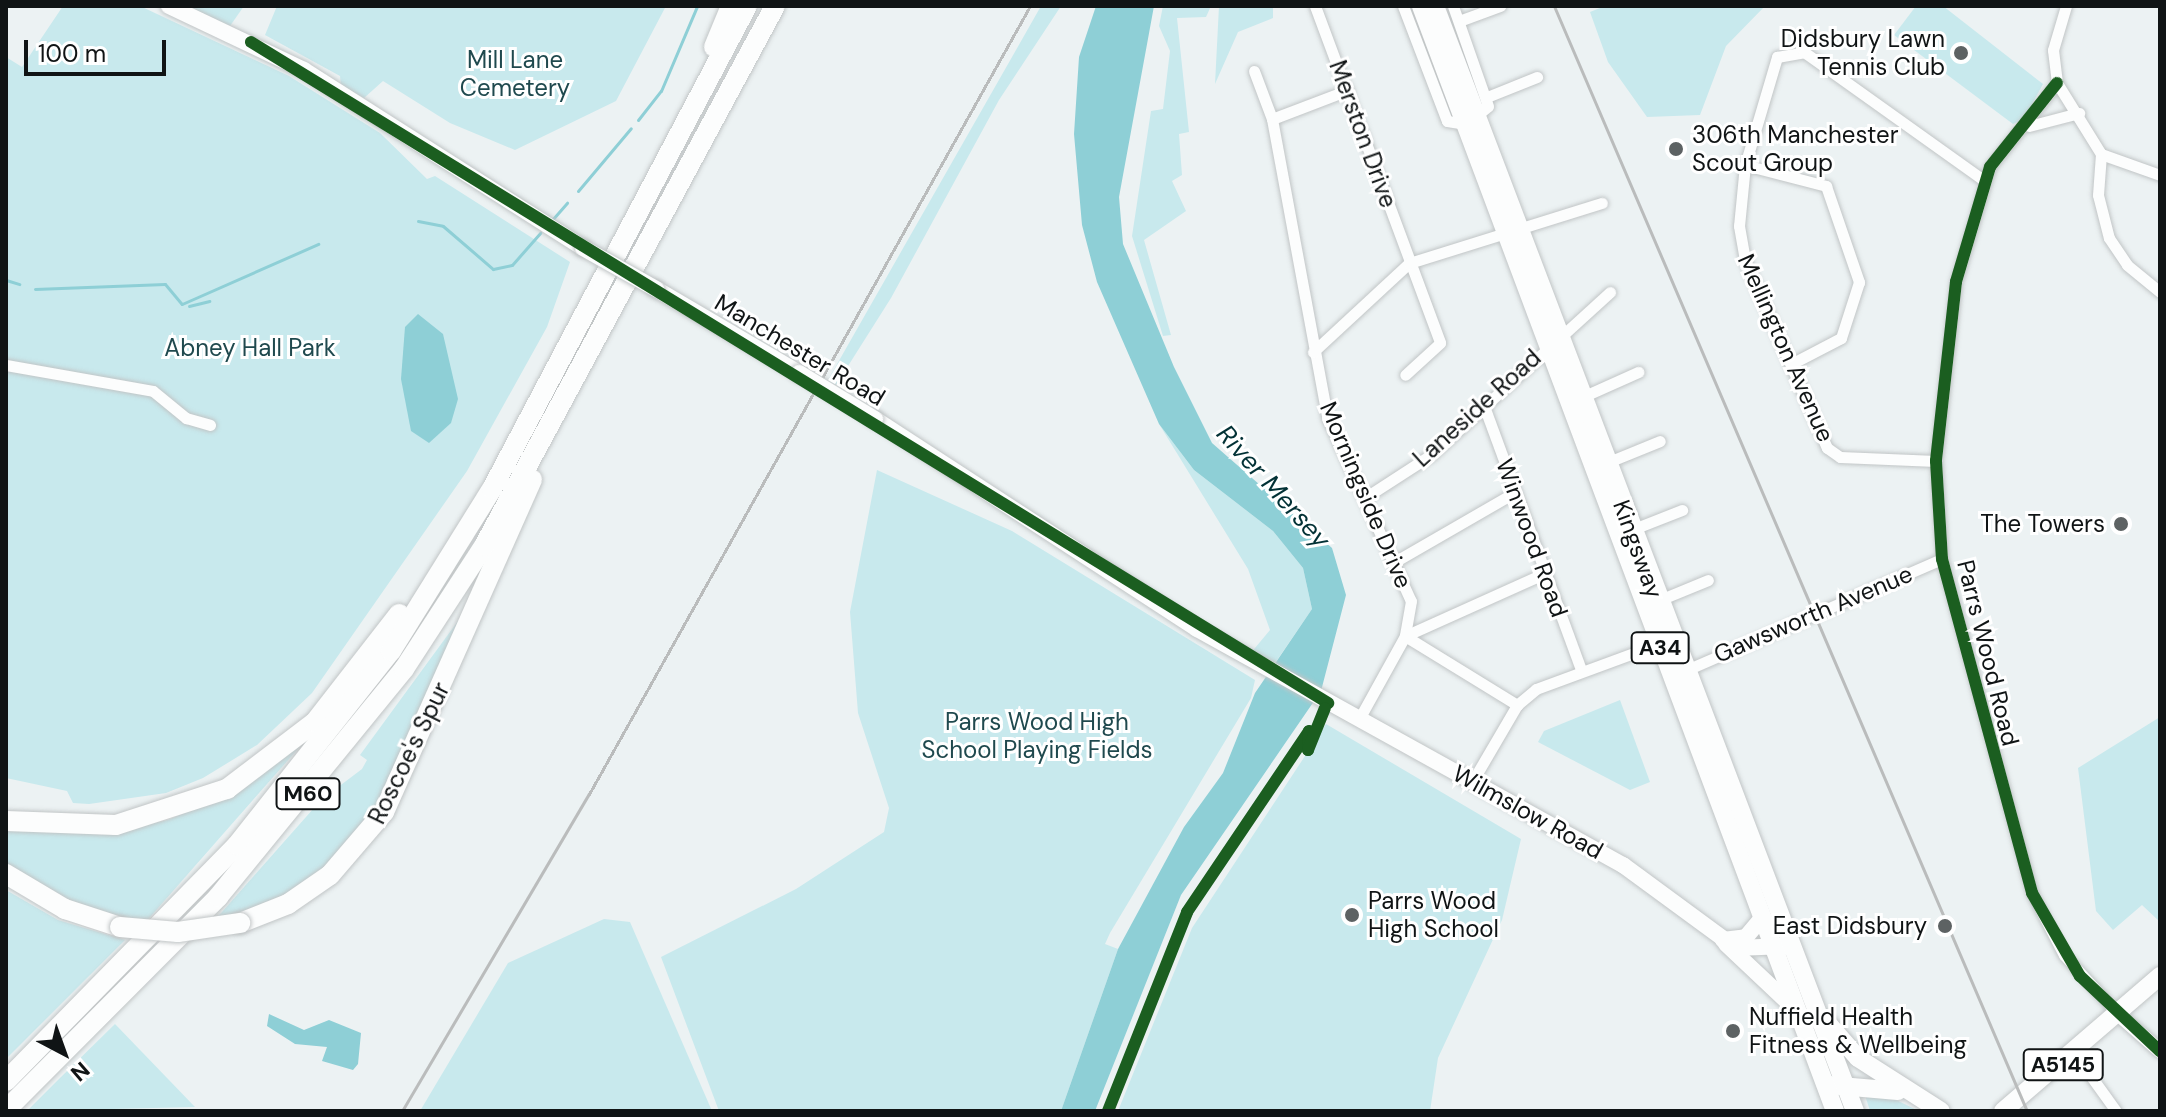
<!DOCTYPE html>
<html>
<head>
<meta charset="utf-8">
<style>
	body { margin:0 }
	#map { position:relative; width:2166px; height:1117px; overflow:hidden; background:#ecf2f3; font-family:"DM Sans",sans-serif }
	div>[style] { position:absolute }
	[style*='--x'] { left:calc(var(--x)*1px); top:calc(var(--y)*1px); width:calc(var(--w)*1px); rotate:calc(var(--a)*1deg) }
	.green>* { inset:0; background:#c8e9ed }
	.water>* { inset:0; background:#8ecfd6 }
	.stream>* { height:3px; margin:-1.5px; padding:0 1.5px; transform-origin:1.5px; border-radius:1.5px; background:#8ecfd6 }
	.roads { filter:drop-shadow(0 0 2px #c1c5c6) drop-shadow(0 0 2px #c1c5c6) }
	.minor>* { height:11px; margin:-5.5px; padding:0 5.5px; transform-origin:5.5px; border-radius:5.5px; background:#fcfdfd }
	.tertiary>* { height:14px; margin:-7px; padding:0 7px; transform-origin:7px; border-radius:7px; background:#fcfdfd }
	.secondary>* { height:16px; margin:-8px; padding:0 8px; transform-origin:8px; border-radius:8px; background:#fcfdfd }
	.primary>* { height:18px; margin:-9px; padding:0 9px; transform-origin:9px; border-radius:9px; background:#fcfdfd }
	.trunk>* { height:18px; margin:-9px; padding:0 9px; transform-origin:9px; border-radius:9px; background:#fcfdfd }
	.motorway>* { height:20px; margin:-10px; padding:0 10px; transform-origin:10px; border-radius:10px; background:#fcfdfd }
	.rail>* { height:3px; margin:-1.5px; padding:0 1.5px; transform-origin:1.5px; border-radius:1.5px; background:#babcbc }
	.bridges { filter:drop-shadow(0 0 2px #c1c5c6) drop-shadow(0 0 2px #c1c5c6) }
	.secondary-bridge>* { height:16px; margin:-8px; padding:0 8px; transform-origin:8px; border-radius:8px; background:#fcfdfd }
	.motorway-bridge>* { height:20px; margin:-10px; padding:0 10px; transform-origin:10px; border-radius:10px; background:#fcfdfd }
	.cycleway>* { height:12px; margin:-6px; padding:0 6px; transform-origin:6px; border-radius:6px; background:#1b5e20 }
	.dots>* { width:22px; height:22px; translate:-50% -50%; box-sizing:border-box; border:4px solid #fff; border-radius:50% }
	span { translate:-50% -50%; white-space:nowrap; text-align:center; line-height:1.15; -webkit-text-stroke:6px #fff; paint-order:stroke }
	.shield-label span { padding:2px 6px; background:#fff; border:2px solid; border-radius:6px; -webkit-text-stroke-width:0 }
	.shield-label { font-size:22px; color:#101415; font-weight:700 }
	.poi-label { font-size:24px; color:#101415 }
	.right { translate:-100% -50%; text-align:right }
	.left { translate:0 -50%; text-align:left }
	.park-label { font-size:24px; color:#1f494e }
	.street-label { font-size:24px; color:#101415 }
	.water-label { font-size:26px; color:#023135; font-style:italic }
	.frame { position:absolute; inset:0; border:8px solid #101415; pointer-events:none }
	.north { position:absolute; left:24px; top:1013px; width:80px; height:80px; -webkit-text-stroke:6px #fff; paint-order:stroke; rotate:139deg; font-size:22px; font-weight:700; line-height:32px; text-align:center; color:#101415 }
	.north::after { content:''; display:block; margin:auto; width:28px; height:36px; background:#101415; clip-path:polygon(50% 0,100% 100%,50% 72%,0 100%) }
	.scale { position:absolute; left:24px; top:40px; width:142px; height:36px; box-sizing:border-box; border:4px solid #101415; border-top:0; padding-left:10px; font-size:24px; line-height:28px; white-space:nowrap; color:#101415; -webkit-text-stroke:6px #fff; paint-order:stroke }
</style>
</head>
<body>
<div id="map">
	<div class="green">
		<i style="clip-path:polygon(63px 6px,140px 6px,289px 76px,380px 133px,427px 179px,435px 176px,570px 262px,547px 327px,467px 471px,312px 693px,257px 745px,203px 778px,166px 793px,89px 804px,73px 803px,67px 791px,6px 778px,6px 57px,22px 67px)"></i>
		<i style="clip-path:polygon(182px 6px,244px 6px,230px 26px)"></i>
		<i style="clip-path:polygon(277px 6px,666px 6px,616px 101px,515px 150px,450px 123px,383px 81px,364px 98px,341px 85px,340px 76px,265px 35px)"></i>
		<i style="clip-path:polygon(1041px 6px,1061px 6px,999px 100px,891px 298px,836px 385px,828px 380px)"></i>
		<i style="clip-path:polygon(1163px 6px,1211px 6px,1206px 17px,1177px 18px,1189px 132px,1179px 134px,1182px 175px,1172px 181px,1186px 211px,1144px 240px,1171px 335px,1163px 336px,1132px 236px,1151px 111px,1163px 109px,1170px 51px,1159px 26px)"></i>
		<i style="clip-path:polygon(1219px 6px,1273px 6px,1273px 18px,1238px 32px,1215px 84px)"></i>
		<i style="clip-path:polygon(1605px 6px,1765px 6px,1726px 46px,1700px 115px,1647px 117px,1608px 62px,1590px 12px)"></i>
		<i style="clip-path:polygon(1916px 6px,1943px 6px,2043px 84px,2024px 119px,2013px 124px,1894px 35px)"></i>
		<i style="clip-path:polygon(1159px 424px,1194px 470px,1273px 531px,1303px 568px,1312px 609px,1273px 666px,1250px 654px,1270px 630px,1248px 569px)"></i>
		<i style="clip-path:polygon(877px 470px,1012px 531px,1255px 680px,1251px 698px,1110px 933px,1105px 944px,1118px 949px,1061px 1111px,719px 1111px,661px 957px,796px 889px,884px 832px,889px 808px,858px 713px,850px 612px)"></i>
		<i style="clip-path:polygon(466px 610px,391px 786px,341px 858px,282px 900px,214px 921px,321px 800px,362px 769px,367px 760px,360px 755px)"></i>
		<i style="clip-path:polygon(1620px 700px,1650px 782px,1630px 790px,1538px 742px,1544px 731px)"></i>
		<i style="clip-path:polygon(2160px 717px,2160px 922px,2142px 905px,2113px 930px,2096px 911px,2078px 768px)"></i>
		<i style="clip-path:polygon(1326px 724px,1521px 839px,1502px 920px,1438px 1058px,1430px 1111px,1118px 1111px,1192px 928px)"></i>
		<i style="clip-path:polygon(311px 734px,144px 924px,72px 905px,6px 866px,6px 827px,132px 828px,168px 820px,246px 786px)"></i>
		<i style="clip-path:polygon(6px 890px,58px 920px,125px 940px,6px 1059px)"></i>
		<i style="clip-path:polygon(604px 919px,630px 922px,712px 1111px,420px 1111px,508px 963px)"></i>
		<i style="clip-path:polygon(115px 1024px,195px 1107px,27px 1111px,59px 1079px)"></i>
		<i style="clip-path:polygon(1865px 1095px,1894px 1099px,1919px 1111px,1870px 1111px)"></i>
	</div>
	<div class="water">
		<i style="clip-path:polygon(1096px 6px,1154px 6px,1119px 197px,1123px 244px,1174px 367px,1212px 443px,1332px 548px,1346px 595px,1321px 691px,1181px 895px,1095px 1111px,1061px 1111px,1118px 949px,1184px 827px,1223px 773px,1255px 693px,1312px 609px,1303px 568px,1273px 531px,1194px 470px,1159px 424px,1097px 282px,1082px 225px,1074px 134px,1079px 57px)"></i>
		<i style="clip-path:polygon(418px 314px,443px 334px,458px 399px,451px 423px,429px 443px,411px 431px,401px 379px,405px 327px)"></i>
		<i style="clip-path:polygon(269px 1014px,304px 1030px,329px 1020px,361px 1033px,358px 1064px,353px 1070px,322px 1061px,327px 1047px,295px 1044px,267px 1026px)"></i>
	</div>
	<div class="stream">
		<i style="--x:638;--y:120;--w:37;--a:-52"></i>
		<i style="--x:661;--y:91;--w:92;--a:-67"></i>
		<i style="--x:578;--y:191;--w:82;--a:-49.9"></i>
		<i style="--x:552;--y:220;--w:23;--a:-49"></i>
		<i style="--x:418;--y:221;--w:25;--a:11"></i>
		<i style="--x:443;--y:226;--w:66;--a:40.7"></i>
		<i style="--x:493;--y:269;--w:19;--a:-12"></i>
		<i style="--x:512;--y:265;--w:43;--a:-48.8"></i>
		<i style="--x:6;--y:280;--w:14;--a:17"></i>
		<i style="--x:35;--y:289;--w:130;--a:-2.2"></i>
		<i style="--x:165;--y:284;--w:26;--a:50"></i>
		<i style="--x:182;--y:304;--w:149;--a:-23.8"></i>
		<i style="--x:189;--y:306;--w:21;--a:-14"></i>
	</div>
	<div class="roads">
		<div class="minor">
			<i style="--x:1315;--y:6;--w:359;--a:69.6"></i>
			<i style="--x:1440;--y:343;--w:47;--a:137.6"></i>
			<i style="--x:1403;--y:6;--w:123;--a:69.1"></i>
			<i style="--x:1447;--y:121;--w:19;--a:9"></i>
			<i style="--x:1466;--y:124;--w:28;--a:-39"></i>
			<i style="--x:1488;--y:106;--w:106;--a:-109.3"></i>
			<i style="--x:2066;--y:6;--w:46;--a:106.5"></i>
			<i style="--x:2053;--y:50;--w:33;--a:83"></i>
			<i style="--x:2057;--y:83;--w:84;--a:58.2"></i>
			<i style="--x:2101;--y:154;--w:63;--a:19.6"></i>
			<i style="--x:1459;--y:21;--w:44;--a:-20.1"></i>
			<i style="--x:1254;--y:71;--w:51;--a:69.4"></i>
			<i style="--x:1272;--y:119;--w:303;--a:79.5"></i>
			<i style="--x:1327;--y:417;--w:202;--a:65.5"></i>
			<i style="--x:1411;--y:601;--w:36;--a:100"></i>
			<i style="--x:1405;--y:636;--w:95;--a:119"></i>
			<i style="--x:2057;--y:83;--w:107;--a:128.6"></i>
			<i style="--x:1990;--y:167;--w:120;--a:106.5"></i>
			<i style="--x:1956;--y:282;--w:180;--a:96.4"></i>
			<i style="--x:1936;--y:461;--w:98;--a:86.5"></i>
			<i style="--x:1942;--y:559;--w:346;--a:74.9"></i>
			<i style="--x:2032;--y:893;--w:70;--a:62.7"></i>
			<i style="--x:2064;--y:955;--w:80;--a:47.5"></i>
			<i style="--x:1487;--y:97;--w:54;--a:-21.8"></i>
			<i style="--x:1272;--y:119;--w:81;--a:-20.9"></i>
			<i style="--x:2029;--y:126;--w:52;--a:-14.6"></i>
			<i style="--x:2101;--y:154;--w:41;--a:94.2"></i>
			<i style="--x:2098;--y:195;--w:44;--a:75.7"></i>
			<i style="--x:2109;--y:238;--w:32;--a:56"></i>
			<i style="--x:2127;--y:265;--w:43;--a:39.3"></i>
			<i style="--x:1745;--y:165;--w:84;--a:14.5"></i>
			<i style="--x:1826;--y:186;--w:102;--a:71"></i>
			<i style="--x:1859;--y:282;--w:59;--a:107.8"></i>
			<i style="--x:1841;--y:338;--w:56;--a:152.5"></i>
			<i style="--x:1313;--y:352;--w:131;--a:-42.8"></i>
			<i style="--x:1409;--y:263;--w:202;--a:-17.3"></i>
			<i style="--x:6;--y:365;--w:149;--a:10"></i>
			<i style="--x:153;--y:391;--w:43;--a:39.3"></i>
			<i style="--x:186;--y:418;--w:25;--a:16"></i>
			<i style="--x:1580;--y:398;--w:64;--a:-24.1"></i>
			<i style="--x:1484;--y:406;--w:281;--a:69.8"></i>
			<i style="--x:1936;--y:461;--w:96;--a:-177.6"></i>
			<i style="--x:1840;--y:457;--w:16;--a:-145"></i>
			<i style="--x:1827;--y:448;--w:205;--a:-113.6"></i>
			<i style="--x:1745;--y:260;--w:35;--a:-100"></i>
			<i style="--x:1739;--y:226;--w:61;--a:-84.4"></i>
			<i style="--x:1745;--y:165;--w:113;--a:-73.5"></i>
			<i style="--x:1777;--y:57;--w:27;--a:-10"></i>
			<i style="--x:1804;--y:52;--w:222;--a:35.5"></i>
			<i style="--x:1606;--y:463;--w:58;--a:-22.2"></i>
			<i style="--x:1366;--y:497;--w:77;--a:-32.9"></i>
			<i style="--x:1431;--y:455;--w:242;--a:-42.3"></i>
			<i style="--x:1631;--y:530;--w:55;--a:-21.4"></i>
			<i style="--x:1396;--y:561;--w:136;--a:-30"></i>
			<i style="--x:1657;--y:601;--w:55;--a:-22.4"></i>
			<i style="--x:1405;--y:636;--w:154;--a:-24.2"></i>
			<i style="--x:1405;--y:636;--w:132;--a:31.6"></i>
			<i style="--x:1684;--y:671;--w:281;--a:-23.5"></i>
			<i style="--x:1472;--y:782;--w:89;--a:-59.7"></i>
			<i style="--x:1517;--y:705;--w:25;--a:-40"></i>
			<i style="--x:1536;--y:689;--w:130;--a:-20.2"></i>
			<i style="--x:2075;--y:1054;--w:70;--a:54.3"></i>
		</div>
		<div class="tertiary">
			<i style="--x:2118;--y:1014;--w:56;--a:41.4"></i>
		</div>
		<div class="secondary">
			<i style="--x:169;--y:6;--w:149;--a:25.4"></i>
			<i style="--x:304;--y:70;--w:331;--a:32.5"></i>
			<i style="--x:656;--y:289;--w:166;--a:30.4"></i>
			<i style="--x:875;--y:419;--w:384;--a:33.1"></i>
			<i style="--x:1197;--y:629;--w:487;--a:29"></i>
			<i style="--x:1623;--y:865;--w:140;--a:36.3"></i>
			<i style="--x:1736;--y:948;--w:50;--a:-2.3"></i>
			<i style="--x:1723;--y:940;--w:23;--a:-7"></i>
			<i style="--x:1746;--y:937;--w:26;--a:-50"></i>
			<i style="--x:1726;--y:944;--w:98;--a:43.3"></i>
		</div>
		<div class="primary">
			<i style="--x:1823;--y:1018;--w:53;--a:48.8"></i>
			<i style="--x:1858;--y:1058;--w:98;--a:32.6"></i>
			<i style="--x:1829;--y:1085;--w:69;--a:5"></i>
			<i style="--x:2003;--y:1111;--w:207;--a:-40.7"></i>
		</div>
		<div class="trunk">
			<i style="--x:1421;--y:6;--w:1180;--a:69.46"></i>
			<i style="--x:1435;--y:6;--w:1182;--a:69.19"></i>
		</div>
		<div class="motorway">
			<i style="--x:714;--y:47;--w:44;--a:-67.5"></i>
			<i style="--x:6;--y:821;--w:110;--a:2.1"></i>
			<i style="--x:116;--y:825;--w:117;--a:-18"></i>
			<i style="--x:227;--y:789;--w:111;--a:-37.3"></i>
			<i style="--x:315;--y:722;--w:137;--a:-52.1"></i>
			<i style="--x:6;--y:874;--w:69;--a:30.7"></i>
			<i style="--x:65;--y:909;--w:58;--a:18.1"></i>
			<i style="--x:240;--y:923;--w:52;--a:-21.6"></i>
			<i style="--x:288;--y:904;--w:51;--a:-34.6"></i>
			<i style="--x:330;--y:875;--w:83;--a:-49.4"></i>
			<i style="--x:384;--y:812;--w:364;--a:-66"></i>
			<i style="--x:6;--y:1081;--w:330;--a:-45.6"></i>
			<i style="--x:237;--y:845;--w:248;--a:-51.6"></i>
			<i style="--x:391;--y:651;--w:191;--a:-58.1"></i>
			<i style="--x:492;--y:489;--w:546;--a:-62.17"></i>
			<i style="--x:6;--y:1110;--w:301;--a:-45.1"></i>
			<i style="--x:218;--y:897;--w:294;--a:-50.8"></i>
			<i style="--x:404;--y:669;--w:147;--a:-57"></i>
			<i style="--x:484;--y:546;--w:613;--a:-61.68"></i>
		</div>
	</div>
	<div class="rail">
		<i style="--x:1554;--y:6;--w:1202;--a:66.83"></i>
		<i style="--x:402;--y:1111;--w:368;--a:-59.5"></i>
		<i style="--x:589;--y:794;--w:903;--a:-60.77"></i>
	</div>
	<div class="bridges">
		<div class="secondary-bridge">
			<i style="--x:583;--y:248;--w:84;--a:29.3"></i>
			<i style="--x:799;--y:373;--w:89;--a:31.2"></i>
		</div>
		<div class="motorway-bridge">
			<i style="--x:120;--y:927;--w:58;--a:4.9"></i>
			<i style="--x:178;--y:932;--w:63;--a:-8.3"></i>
		</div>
	</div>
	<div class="cycleway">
		<i style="--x:251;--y:42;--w:1264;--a:31.54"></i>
		<i style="--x:2057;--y:83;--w:107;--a:128.6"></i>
		<i style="--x:1990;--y:167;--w:120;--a:106.5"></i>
		<i style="--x:1956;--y:282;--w:180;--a:96.4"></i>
		<i style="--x:1936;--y:461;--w:98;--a:86.5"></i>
		<i style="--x:1942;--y:559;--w:346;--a:74.9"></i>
		<i style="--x:2032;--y:893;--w:96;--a:60"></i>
		<i style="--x:2080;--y:976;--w:110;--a:43.2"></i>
		<i style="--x:1108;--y:1111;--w:214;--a:-68.3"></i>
		<i style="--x:1187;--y:912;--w:218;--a:-56"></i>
		<i style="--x:1309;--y:731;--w:19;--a:93"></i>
		<i style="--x:1308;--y:750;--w:45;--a:-68"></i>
	</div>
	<div class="dots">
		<i style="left:1961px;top:53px;background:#5d6263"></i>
		<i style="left:1676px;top:149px;background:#5d6263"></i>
		<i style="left:2121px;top:524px;background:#5d6263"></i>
		<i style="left:1352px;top:915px;background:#5d6263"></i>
		<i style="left:1945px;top:926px;background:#5d6263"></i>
		<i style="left:1733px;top:1031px;background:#5d6263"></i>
	</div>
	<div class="shield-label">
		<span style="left:1660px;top:648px">A34</span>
		<span style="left:308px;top:794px">M60</span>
		<span style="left:2063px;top:1065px">A5145</span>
	</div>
	<div class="poi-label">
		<span class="right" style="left:1945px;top:53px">Didsbury Lawn<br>Tennis Club</span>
		<span class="left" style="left:1692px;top:149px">306th Manchester<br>Scout Group</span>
		<span class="right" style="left:2105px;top:524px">The Towers</span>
		<span class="left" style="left:1368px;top:915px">Parrs Wood<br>High School</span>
		<span class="right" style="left:1927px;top:926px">East Didsbury</span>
		<span class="left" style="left:1749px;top:1031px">Nuffield Health<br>Fitness &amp; Wellbeing</span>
	</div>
	<div class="park-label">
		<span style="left:515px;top:74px">Mill Lane<br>Cemetery</span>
		<span style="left:250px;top:348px">Abney Hall Park</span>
		<span style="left:1037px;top:736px">Parrs Wood High<br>School Playing Fields</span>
	</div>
	<div class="street-label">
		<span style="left:1363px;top:134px;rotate:70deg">Merston Drive</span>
		<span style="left:1786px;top:348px;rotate:66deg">Mellington Avenue</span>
		<span style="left:800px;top:350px;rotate:31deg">Manchester Road</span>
		<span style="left:1477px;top:408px;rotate:-42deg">Laneside Road</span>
		<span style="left:1366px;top:495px;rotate:67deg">Morningside Drive</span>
		<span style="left:1532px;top:538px;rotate:70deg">Winwood Road</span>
		<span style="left:1638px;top:549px;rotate:70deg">Kingsway</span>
		<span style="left:1813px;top:614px;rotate:-23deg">Gawsworth Avenue</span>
		<span style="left:1988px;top:653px;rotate:76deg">Parrs Wood Road</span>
		<span style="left:409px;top:753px;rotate:-64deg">Roscoe's Spur</span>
		<span style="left:1528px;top:812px;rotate:29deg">Wilmslow Road</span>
	</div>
	<div class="water-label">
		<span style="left:1273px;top:487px;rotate:48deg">River Mersey</span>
	</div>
	<div class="frame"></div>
	<div class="north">N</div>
	<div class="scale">100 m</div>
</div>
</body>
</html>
